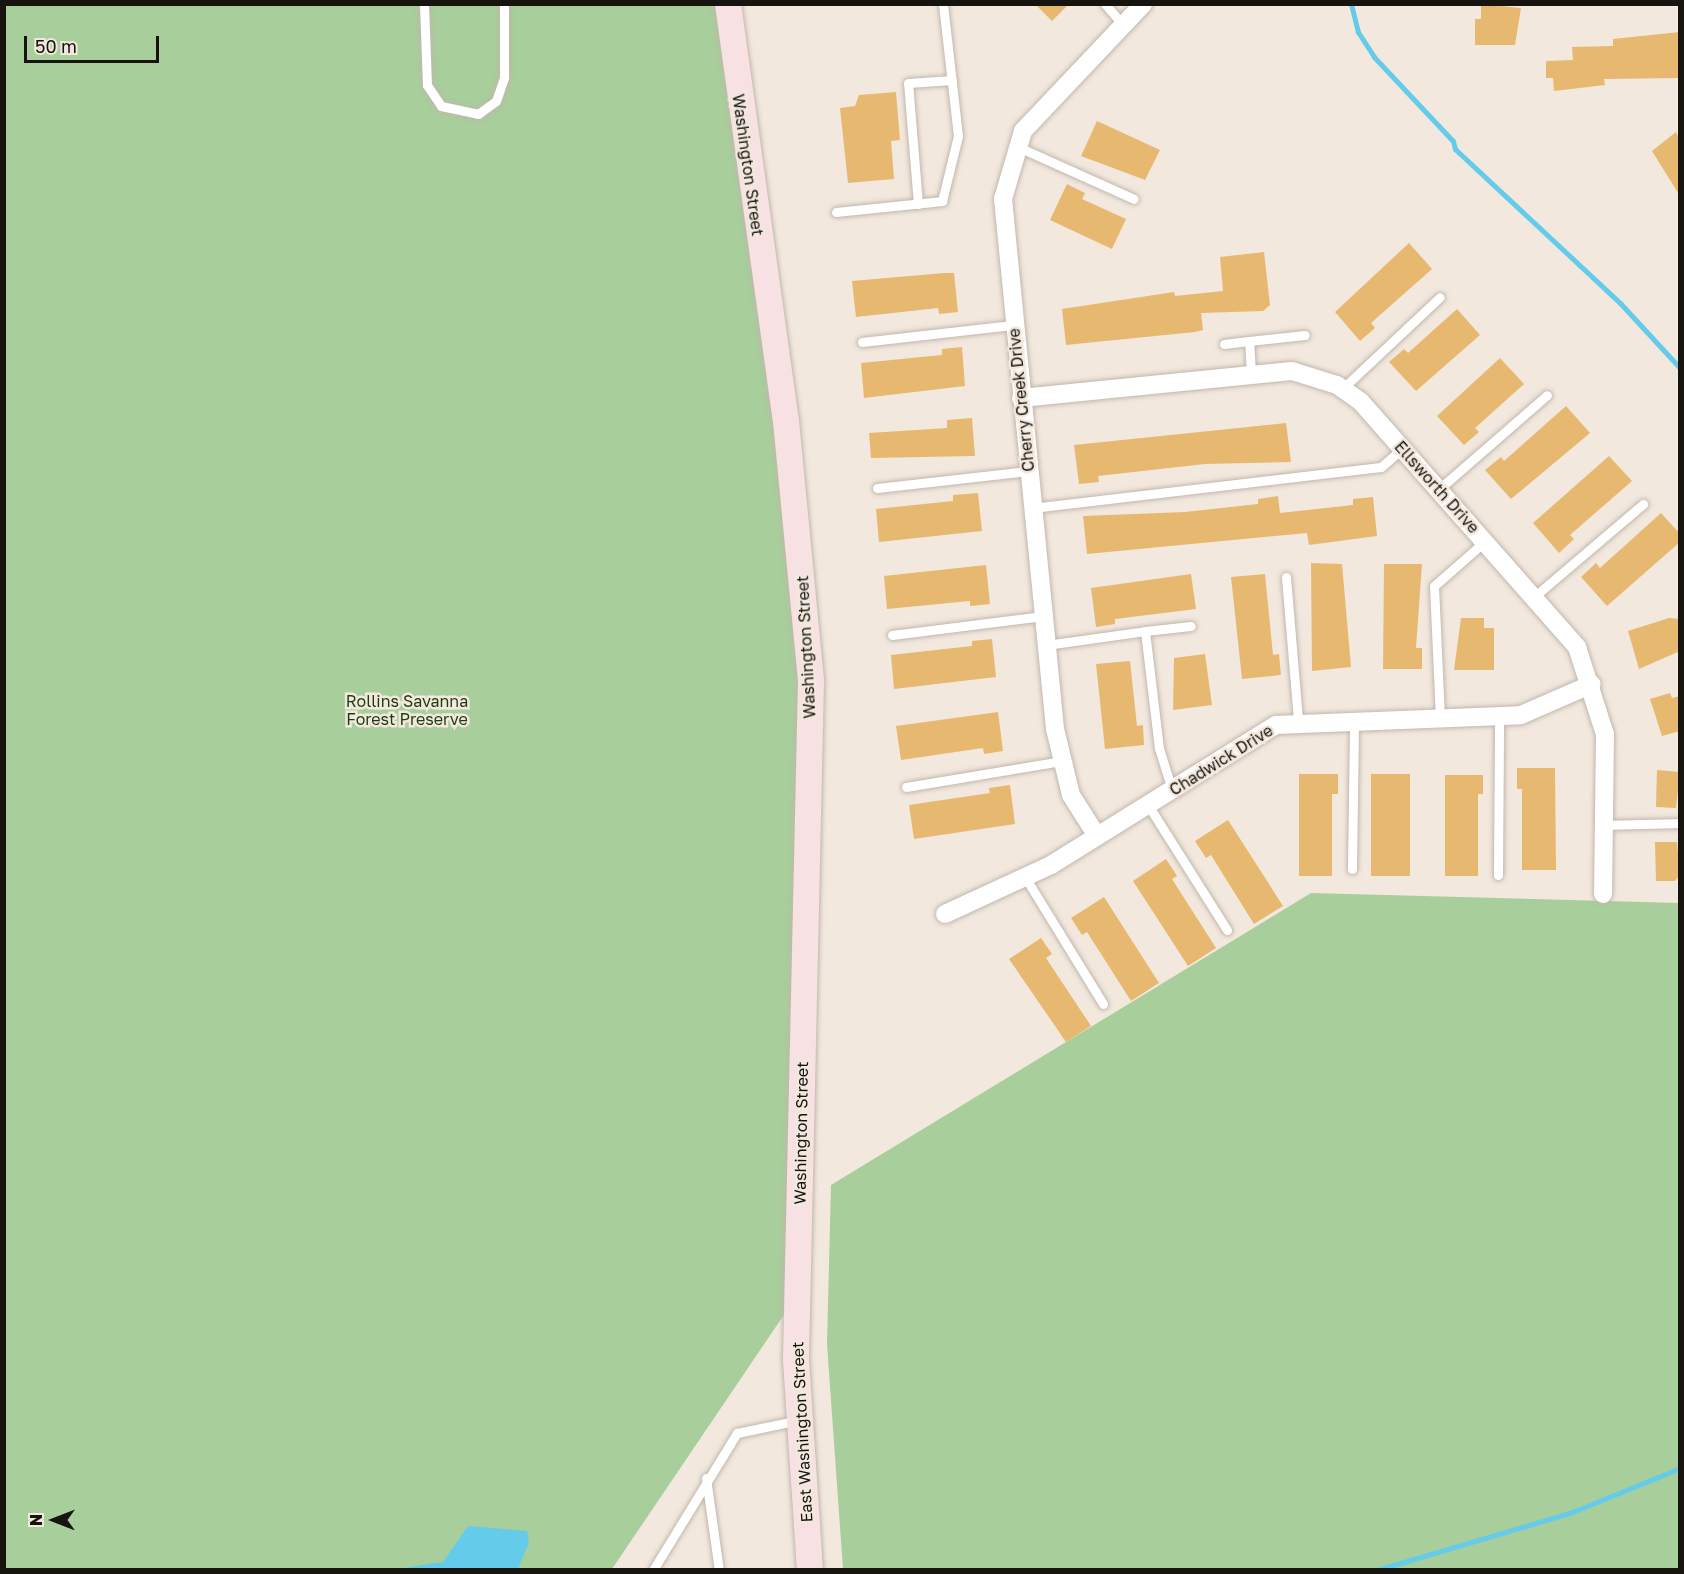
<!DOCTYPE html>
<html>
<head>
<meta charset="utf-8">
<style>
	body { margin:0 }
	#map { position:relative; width:1684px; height:1574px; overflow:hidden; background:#f2e8dd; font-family:"Golos Text",sans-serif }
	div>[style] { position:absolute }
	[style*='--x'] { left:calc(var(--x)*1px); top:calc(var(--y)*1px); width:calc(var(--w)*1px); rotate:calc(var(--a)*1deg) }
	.green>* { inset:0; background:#a8ce9b }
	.water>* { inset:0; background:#64cbea }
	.stream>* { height:5px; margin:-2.5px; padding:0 2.5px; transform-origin:2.5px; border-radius:2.5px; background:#64cbea }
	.building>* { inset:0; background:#e7b970; transform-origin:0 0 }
	.roads { filter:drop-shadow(0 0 2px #c1b7ad) drop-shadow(0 0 2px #c1b7ad) }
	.service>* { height:9px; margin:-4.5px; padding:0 4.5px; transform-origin:4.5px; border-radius:4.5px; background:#fff }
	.minor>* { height:18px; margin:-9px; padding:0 9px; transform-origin:9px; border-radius:9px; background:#fff }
	.secondary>* { height:26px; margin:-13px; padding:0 13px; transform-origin:13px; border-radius:13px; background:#f8e1e2 }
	span { translate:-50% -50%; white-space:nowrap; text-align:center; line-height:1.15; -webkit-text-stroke:5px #f2e8dd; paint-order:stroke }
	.street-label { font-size:16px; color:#171410 }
	.park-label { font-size:16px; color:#1d3d0f }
	.frame { position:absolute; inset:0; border:6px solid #171410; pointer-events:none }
	.north { position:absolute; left:24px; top:1490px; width:60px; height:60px; -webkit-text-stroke:4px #f2e8dd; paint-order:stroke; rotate:270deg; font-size:16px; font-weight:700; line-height:24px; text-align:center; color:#171410 }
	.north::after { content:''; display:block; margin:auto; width:21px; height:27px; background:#171410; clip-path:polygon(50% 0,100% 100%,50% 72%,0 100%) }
	.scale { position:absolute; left:24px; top:36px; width:135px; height:27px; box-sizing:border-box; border:3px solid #171410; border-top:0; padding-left:8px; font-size:18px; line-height:21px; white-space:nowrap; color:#171410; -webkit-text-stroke:4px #f2e8dd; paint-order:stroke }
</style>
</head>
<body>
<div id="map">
	<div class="green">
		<i style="clip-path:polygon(4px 5px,728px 5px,799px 524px,798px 1294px,612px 1569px,5px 1569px)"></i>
		<i style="clip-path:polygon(1311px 893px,1679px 903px,1679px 1569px,843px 1569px,827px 1344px,831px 1185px)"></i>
	</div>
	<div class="water">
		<i style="clip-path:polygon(468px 1526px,527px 1531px,529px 1542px,518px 1569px,397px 1569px,443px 1562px)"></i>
	</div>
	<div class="stream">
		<i style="--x:1351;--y:4;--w:29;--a:76"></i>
		<i style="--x:1358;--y:32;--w:30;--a:57"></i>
		<i style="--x:1374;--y:57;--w:115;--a:46.8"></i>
		<i style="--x:1453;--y:141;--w:8;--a:76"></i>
		<i style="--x:1455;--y:149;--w:227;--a:43"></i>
		<i style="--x:1621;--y:304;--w:87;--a:47.3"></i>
		<i style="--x:1377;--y:1570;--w:201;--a:-16.5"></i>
		<i style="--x:1570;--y:1513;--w:119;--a:-22.2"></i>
	</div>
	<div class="building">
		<i style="clip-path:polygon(1035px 4px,1069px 4px,1052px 21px)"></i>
		<i style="clip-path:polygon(1481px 4px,1521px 8px,1515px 45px,1475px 45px,1475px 19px,1481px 19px)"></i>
		<i style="clip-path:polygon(1680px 32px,1680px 78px,1604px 79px,1605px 85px,1554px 91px,1553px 78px,1546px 78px,1546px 61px,1573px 60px,1572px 47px,1613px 46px,1613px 39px)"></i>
		<i style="clip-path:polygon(896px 92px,900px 140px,891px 141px,894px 179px,848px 183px,840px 108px,855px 106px,859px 95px)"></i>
		<i style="clip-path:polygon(1097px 121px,1160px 150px,1145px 180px,1081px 156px)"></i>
		<i style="clip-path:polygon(1676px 132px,1680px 140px,1680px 196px,1652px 151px)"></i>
		<i style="clip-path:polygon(1067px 184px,1085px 193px,1082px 199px,1126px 219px,1112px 249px,1050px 220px)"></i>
		<i style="clip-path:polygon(1409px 243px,1432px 269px,1371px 323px,1375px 328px,1360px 341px,1335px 312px)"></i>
		<i style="clip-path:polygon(1264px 252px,1270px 305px,1263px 311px,1201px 313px,1203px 330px,1195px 332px,1066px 345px,1062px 309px,1174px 292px,1175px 296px,1223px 291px,1220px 257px)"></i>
		<i style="clip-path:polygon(944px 273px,954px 273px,958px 312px,939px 314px,938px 308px,856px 317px,852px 281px)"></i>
		<i style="clip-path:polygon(1457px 309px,1480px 335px,1416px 391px,1389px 362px,1404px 349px,1408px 353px)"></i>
		<i style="clip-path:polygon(962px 347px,965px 386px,864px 398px,861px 363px,942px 355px,942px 349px)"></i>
		<i style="clip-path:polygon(1500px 358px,1524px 384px,1475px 428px,1479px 432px,1464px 445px,1437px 416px)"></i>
		<i style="clip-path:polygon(1566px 406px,1590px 433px,1511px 499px,1485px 470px,1501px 457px,1504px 461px)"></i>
		<i style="clip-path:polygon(972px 418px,975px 456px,871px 458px,869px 433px,947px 428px,947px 420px)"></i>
		<i style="clip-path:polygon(1286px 423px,1291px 462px,1205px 464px,1098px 476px,1099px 482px,1079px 484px,1074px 445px)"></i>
		<i style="clip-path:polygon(1609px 456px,1632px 481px,1570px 535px,1574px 539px,1559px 553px,1533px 523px)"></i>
		<i style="clip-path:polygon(978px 493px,982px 531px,879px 542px,876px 509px,953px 501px,953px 495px)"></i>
		<i style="clip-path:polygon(1278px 496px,1280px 513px,1353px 505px,1353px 499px,1373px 497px,1377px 536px,1309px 545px,1307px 533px,1087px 554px,1083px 516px,1185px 512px,1258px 504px,1258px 499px)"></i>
		<i style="clip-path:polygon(1661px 513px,1680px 534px,1680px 542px,1607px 606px,1581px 577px,1596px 563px,1600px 568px)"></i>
		<i style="clip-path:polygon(1311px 563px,1342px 564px,1351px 667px,1312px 671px)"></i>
		<i style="clip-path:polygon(1384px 564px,1422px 564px,1416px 648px,1422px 648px,1422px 669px,1383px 669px)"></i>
		<i style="clip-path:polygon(986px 565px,990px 604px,970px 606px,970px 601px,887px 609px,884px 576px)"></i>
		<i style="clip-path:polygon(1191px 574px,1196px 609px,1115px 619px,1115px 624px,1096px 627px,1091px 588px)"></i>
		<i style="clip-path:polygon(1265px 574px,1273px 655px,1279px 654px,1281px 675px,1242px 679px,1231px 577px)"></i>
		<i style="clip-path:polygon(1461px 618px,1484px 618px,1484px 628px,1494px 628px,1494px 670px,1454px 670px)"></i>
		<i style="clip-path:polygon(1669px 618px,1680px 619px,1680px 651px,1639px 669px,1628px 631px)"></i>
		<i style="clip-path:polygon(992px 639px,996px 677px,894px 689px,891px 655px,972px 646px,972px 641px)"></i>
		<i style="clip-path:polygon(1205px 654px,1212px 705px,1173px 710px,1174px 658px)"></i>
		<i style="clip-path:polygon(1130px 661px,1137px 726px,1143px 725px,1144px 745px,1105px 749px,1096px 664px)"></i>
		<i style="clip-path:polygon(1670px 693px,1672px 698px,1680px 696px,1680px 731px,1662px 736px,1650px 699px)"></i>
		<i style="clip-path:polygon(998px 712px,1003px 751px,984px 754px,983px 748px,901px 760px,896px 726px)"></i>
		<i style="clip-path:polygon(1517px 768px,1555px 768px,1556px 870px,1522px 870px,1522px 789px,1517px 789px)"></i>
		<i style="clip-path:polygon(1657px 770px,1680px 772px,1676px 808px,1656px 807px)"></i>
		<i style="clip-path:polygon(1299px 774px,1338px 774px,1338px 794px,1332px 794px,1332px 876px,1299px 876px)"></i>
		<i style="left:1371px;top:774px;width:39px;height:102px"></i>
		<i style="clip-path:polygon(1445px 775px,1483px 775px,1483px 794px,1478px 794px,1478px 876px,1445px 876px)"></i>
		<i style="clip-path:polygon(1010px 785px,1015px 824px,914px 839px,909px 805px,990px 793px,989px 788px)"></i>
		<i style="clip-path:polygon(1228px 820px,1283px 906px,1254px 924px,1211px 855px,1206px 858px,1195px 841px)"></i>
		<i style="clip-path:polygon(1655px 842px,1677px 842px,1680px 875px,1675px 881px,1656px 881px)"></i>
		<i style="clip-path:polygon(1166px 859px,1177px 876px,1172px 879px,1216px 948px,1188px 966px,1133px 881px)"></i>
		<i style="clip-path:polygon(1104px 897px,1159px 983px,1131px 1001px,1087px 932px,1082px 935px,1071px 918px)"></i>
		<i style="clip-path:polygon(1041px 938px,1052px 954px,1046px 958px,1091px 1026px,1066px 1042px,1009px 959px)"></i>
	</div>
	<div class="roads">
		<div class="service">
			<i style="--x:424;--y:4;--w:81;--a:87.9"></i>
			<i style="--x:427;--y:85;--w:25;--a:56"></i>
			<i style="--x:441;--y:106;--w:38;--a:12"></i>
			<i style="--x:478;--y:114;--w:22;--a:-36"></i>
			<i style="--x:496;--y:101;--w:24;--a:-71"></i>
			<i style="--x:504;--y:78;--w:74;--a:-90"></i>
			<i style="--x:1105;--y:4;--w:28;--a:49"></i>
			<i style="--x:1016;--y:146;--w:129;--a:24.2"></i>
			<i style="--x:918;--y:204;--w:121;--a:-94.7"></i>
			<i style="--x:908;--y:83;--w:44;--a:-3.9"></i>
			<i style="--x:836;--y:212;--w:107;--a:-5.9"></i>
			<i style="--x:942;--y:201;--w:67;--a:-76.2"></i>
			<i style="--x:958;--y:136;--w:133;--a:-96.5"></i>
			<i style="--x:862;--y:342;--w:151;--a:-6.5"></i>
			<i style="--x:1224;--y:344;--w:25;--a:-7"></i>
			<i style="--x:1251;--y:375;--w:34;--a:-93"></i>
			<i style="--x:1249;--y:341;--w:56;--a:-6.1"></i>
			<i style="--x:1342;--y:389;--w:134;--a:-43.2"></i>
			<i style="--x:877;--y:488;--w:152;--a:-6.4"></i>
			<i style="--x:1439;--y:489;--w:143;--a:-41"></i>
			<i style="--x:1032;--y:508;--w:351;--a:-6.7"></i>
			<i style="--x:1381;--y:467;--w:29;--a:-41"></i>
			<i style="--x:1286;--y:577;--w:144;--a:85.2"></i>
			<i style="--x:1535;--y:596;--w:142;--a:-40.4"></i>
			<i style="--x:1145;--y:631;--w:46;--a:-6.2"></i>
			<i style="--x:892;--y:635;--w:152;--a:-7.2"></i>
			<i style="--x:1046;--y:645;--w:100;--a:-8"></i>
			<i style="--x:1145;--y:631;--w:118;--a:83.2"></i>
			<i style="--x:1159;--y:748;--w:44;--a:72.8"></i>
			<i style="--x:1440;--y:718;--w:132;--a:-92.6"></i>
			<i style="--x:1434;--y:586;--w:68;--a:-41.4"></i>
			<i style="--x:906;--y:787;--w:157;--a:-9.5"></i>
			<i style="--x:1148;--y:805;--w:148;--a:57.7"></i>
			<i style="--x:1605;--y:825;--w:75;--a:-1.5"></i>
			<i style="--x:1352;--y:869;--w:148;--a:-89.2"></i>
			<i style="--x:1498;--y:875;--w:158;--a:-89.6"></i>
			<i style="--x:1025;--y:877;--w:149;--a:58.4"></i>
			<i style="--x:706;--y:1478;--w:93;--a:82"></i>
			<i style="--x:653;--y:1570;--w:161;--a:-58.5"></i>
			<i style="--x:737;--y:1433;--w:63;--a:-11.8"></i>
		</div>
		<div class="minor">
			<i style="--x:1021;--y:398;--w:272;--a:-5.7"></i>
			<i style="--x:1292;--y:371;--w:47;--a:17.3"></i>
			<i style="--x:1337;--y:385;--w:29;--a:35"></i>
			<i style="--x:1361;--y:402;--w:327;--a:48.6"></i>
			<i style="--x:1577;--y:647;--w:91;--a:72.2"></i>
			<i style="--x:1605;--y:734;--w:160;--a:90.7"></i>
			<i style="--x:1097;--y:836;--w:49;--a:-122.4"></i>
			<i style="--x:1071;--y:795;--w:68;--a:-103.6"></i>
			<i style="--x:1055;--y:729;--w:533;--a:-95.6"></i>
			<i style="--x:1003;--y:199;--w:71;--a:-73.6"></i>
			<i style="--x:1023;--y:131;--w:175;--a:-46.6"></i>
			<i style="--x:945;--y:914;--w:117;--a:-24.8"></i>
			<i style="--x:1051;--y:865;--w:265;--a:-31.9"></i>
			<i style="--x:1276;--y:725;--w:245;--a:-2.3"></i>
			<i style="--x:1521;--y:715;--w:77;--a:-23.6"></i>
		</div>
		<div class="secondary">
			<i style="--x:728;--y:4;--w:421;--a:82.1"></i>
			<i style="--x:786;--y:421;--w:261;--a:84.5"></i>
			<i style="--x:811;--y:681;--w:679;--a:91.27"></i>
			<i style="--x:796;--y:1360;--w:210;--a:86.2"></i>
		</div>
	</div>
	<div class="street-label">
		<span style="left:748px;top:165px;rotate:82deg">Washington Street</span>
		<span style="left:1021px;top:400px;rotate:-96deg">Cherry Creek Drive</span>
		<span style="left:1437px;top:487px;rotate:48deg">Ellsworth Drive</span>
		<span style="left:806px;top:647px;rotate:-93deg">Washington Street</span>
		<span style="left:1221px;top:760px;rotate:-32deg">Chadwick Drive</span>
		<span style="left:801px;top:1133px;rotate:-89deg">Washington Street</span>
		<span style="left:802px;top:1432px;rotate:-93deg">East Washington Street</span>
	</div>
	<div class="park-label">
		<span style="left:407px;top:710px">Rollins Savanna<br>Forest Preserve</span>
	</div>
	<div class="frame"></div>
	<div class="north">N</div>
	<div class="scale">50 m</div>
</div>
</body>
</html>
